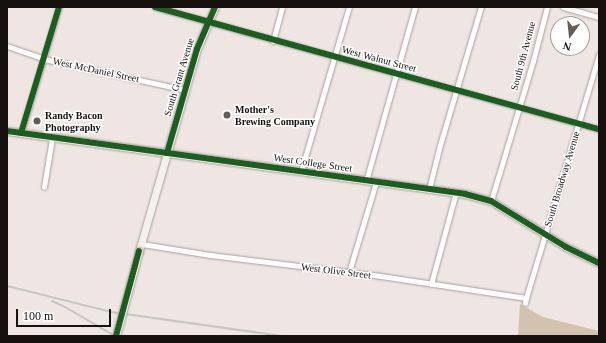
<!DOCTYPE html>
<html>
<head>
<meta charset="utf-8">
<style>
	body { margin:0 }
	#map { position:relative; width:606px; height:343px; overflow:hidden; background:#efe5e2; font-family:Georgia,serif }
	div>[style] { position:absolute }
	[style*='--x'] { left:calc(var(--x)*1px); top:calc(var(--y)*1px); width:calc(var(--w)*1px); rotate:calc(var(--a)*1deg) }
	.forest>* { inset:0; background:#d3c2af }
	.roads { filter:drop-shadow(0 0 1px #a7a09d) drop-shadow(0 0 1px #a7a09d) }
	.street>* { height:5px; margin:-2.5px; padding:0 2.5px; transform-origin:2.5px; border-radius:2.5px; background:#fdfbfb }
	.secondary>* { height:7px; margin:-3.5px; padding:0 3.5px; transform-origin:3.5px; border-radius:3.5px; background:#f4f0ee }
	.rail>* { height:2px; margin:-1px; padding:0 1px; transform-origin:1px; border-radius:1px; background:#c7c5c4 }
	.bridges { filter:drop-shadow(0 0 1px #a7a09d) drop-shadow(0 0 1px #a7a09d) }
	.secondary-bridge>* { height:7px; margin:-3.5px; padding:0 3.5px; transform-origin:3.5px; border-radius:3.5px; background:#f4f0ee }
	.cycleway>* { height:6px; margin:-3px; padding:0 3px; transform-origin:3px; border-radius:3px; background:#1b5e20 }
	.dots>* { width:11px; height:11px; translate:-50% -50%; box-sizing:border-box; border:2px solid #fff; border-radius:50% }
	span { translate:-50% -50%; white-space:nowrap; text-align:center; line-height:1.15; -webkit-text-stroke:3px #fff; paint-order:stroke }
	.street-label { font-size:10px; color:#16100e }
	.poi-label { font-size:10px; color:#16100e; font-weight:700 }
	.left { translate:0 -50%; text-align:left }
	.frame { position:absolute; inset:0; border:8px solid #16100e; pointer-events:none }
	.north { position:absolute; left:550px; top:16px; width:40px; height:40px; box-sizing:border-box; background:#fff; border:1px solid #a29f9f; border-radius:50%; rotate:195deg; font-size:11px; font-weight:700; line-height:16px; text-align:center; color:#16100e }
	.north::after { content:''; display:block; margin:auto; width:14px; height:18px; background:#625b58; clip-path:polygon(50% 0,100% 100%,50% 72%,0 100%) }
	.scale { position:absolute; left:16px; top:309px; width:95px; height:18px; box-sizing:border-box; border:2px solid #16100e; border-top:0; padding-left:5px; font-size:12px; line-height:14px; white-space:nowrap; color:#16100e; -webkit-text-stroke:3px #fff; paint-order:stroke }
</style>
</head>
<body>
<div id="map">
	<div class="forest">
		<i style="clip-path:polygon(520px 304px,543px 317px,599px 331px,599px 336px,518px 336px)"></i>
	</div>
	<div class="roads">
		<div class="street">
			<i style="--x:155;--y:7;--w:460;--a:15.4"></i>
			<i style="--x:563;--y:7;--w:37;--a:16"></i>
			<i style="--x:273;--y:41;--w:35;--a:-75"></i>
			<i style="--x:7;--y:46;--w:39;--a:19"></i>
			<i style="--x:44;--y:59;--w:144;--a:12.4"></i>
			<i style="--x:21;--y:133;--w:132;--a:-73.2"></i>
			<i style="--x:301;--y:171;--w:171;--a:-73.7"></i>
			<i style="--x:366;--y:181;--w:181;--a:-74.3"></i>
			<i style="--x:44;--y:187;--w:50;--a:-80.7"></i>
			<i style="--x:429;--y:189;--w:45;--a:-76"></i>
			<i style="--x:440;--y:145;--w:144;--a:-73.5"></i>
			<i style="--x:491;--y:201;--w:146;--a:-73.3"></i>
			<i style="--x:533;--y:61;--w:56;--a:-75.5"></i>
			<i style="--x:142;--y:244;--w:69;--a:9.2"></i>
			<i style="--x:210;--y:255;--w:165;--a:7"></i>
			<i style="--x:374;--y:275;--w:154;--a:8.6"></i>
			<i style="--x:526;--y:298;--w:5;--a:101"></i>
			<i style="--x:349;--y:272;--w:94;--a:-73.3"></i>
			<i style="--x:431;--y:284;--w:95;--a:-74.8"></i>
			<i style="--x:526;--y:298;--w:255;--a:-73.3"></i>
		</div>
		<div class="secondary">
			<i style="--x:7;--y:131;--w:462;--a:7.8"></i>
			<i style="--x:465;--y:194;--w:27;--a:15"></i>
			<i style="--x:491;--y:201;--w:88;--a:31.5"></i>
			<i style="--x:566;--y:247;--w:37;--a:26"></i>
			<i style="--x:139;--y:251;--w:210;--a:-74"></i>
			<i style="--x:197;--y:49;--w:46;--a:-66.8"></i>
		</div>
	</div>
	<div class="rail">
		<i style="--x:7;--y:286;--w:107;--a:14"></i>
		<i style="--x:111;--y:312;--w:172;--a:8"></i>
		<i style="--x:52;--y:301;--w:14;--a:25"></i>
		<i style="--x:65;--y:307;--w:58;--a:30.1"></i>
	</div>
	<div class="bridges">
		<div class="secondary-bridge">
			<i style="--x:116;--y:336;--w:88;--a:-74.9"></i>
		</div>
	</div>
	<div class="cycleway">
		<i style="--x:155;--y:7;--w:460;--a:15.4"></i>
		<i style="--x:7;--y:131;--w:462;--a:7.8"></i>
		<i style="--x:465;--y:194;--w:27;--a:15"></i>
		<i style="--x:491;--y:201;--w:88;--a:31.5"></i>
		<i style="--x:566;--y:247;--w:37;--a:26"></i>
		<i style="--x:21;--y:133;--w:132;--a:-73.2"></i>
		<i style="--x:167;--y:153;--w:108;--a:-73.9"></i>
		<i style="--x:197;--y:49;--w:46;--a:-66.8"></i>
		<i style="--x:116;--y:336;--w:88;--a:-74.9"></i>
	</div>
	<div class="dots">
		<i style="left:227px;top:115px;background:#625b58"></i>
		<i style="left:37px;top:121px;background:#625b58"></i>
	</div>
	<div class="street-label">
		<span style="left:523px;top:56px;rotate:-75deg">South 9th Avenue</span>
		<span style="left:379px;top:59px;rotate:15deg">West Walnut Street</span>
		<span style="left:96px;top:70px;rotate:12deg">West McDaniel Street</span>
		<span style="left:179px;top:77px;rotate:-73deg">South Grant Avenue</span>
		<span style="left:313px;top:163px;rotate:8deg">West College Street</span>
		<span style="left:562px;top:179px;rotate:-73deg">South Broadway Avenue</span>
		<span style="left:336px;top:271px;rotate:7deg">West Olive Street</span>
	</div>
	<div class="poi-label">
		<span class="left" style="left:235px;top:115px">Mother's<br>Brewing Company</span>
		<span class="left" style="left:45px;top:121px">Randy Bacon<br>Photography</span>
	</div>
	<div class="frame"></div>
	<div class="north">N</div>
	<div class="scale">100 m</div>
</div>
</body>
</html>
